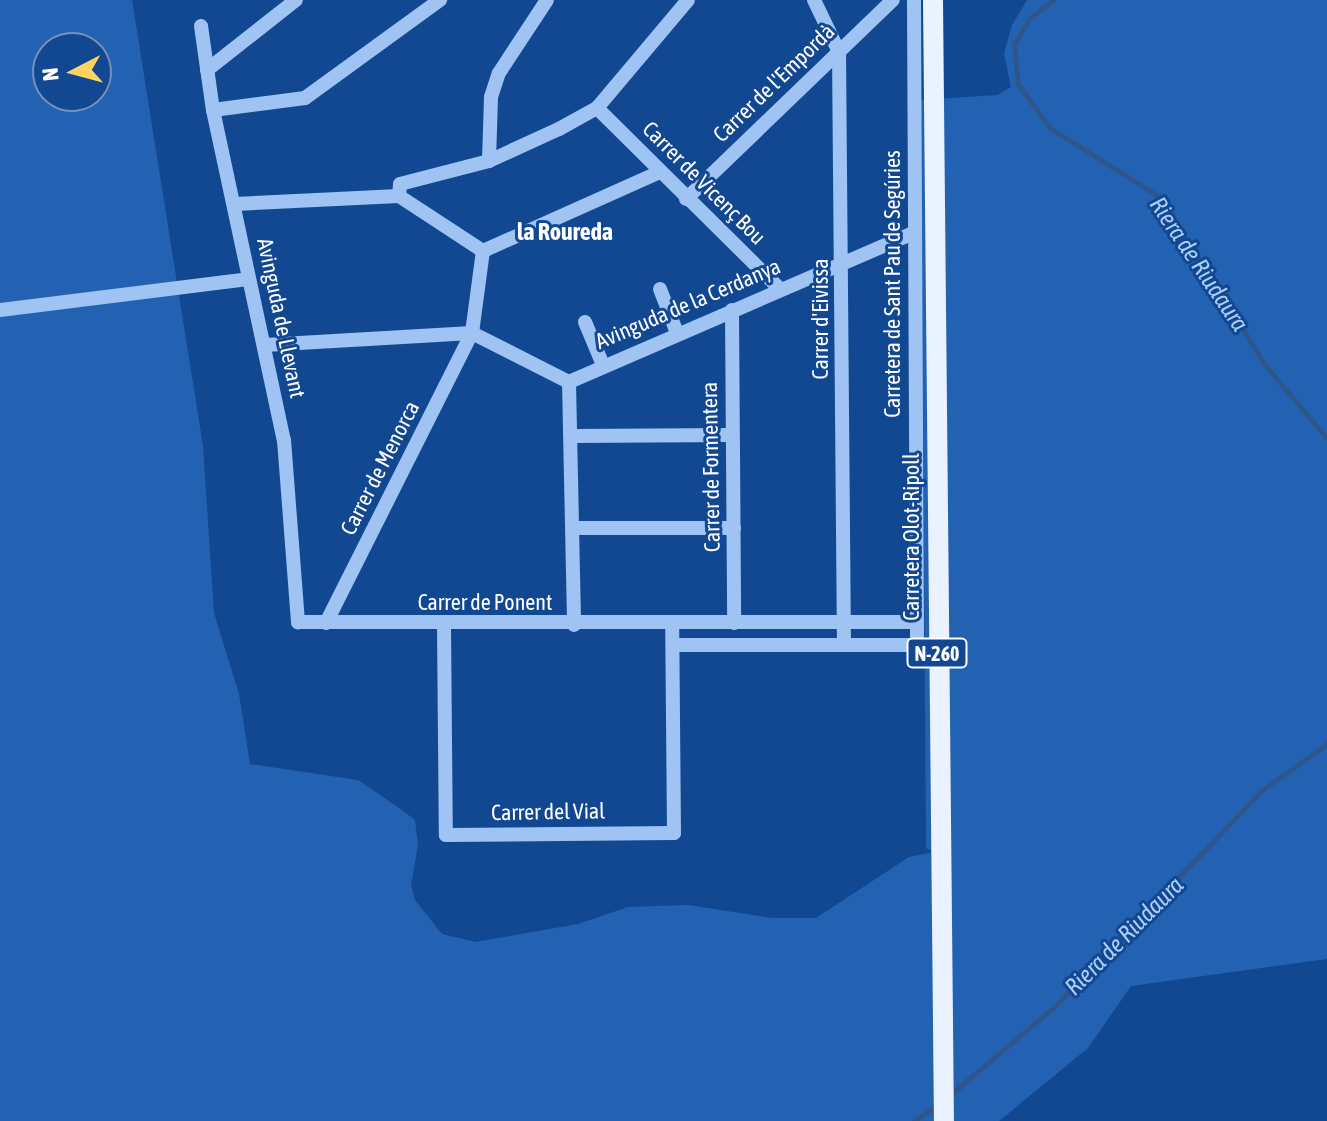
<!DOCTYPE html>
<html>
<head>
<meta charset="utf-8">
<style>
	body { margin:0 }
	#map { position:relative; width:1327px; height:1121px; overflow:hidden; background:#124892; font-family:"Asap Condensed",sans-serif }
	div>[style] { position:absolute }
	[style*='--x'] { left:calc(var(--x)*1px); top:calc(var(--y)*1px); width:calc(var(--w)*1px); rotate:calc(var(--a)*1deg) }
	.green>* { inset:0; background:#2362b2 }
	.stream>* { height:5px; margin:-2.5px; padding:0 2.5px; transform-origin:2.5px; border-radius:2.5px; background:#2e568d }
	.minor>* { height:14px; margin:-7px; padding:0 7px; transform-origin:7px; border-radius:7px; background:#9fc3f2 }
	.major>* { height:20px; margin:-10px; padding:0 10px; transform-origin:10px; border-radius:10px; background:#eaf2ff }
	span { translate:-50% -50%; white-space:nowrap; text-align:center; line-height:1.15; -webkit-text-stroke:6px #124892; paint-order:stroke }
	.shield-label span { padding:2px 6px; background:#124892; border:2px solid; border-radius:6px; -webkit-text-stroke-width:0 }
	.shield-label { font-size:20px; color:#fff; font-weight:700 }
	.street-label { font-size:22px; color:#fff }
	.neighbourhood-label { font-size:24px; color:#fff; font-weight:700 }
	.water-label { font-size:24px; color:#abcdf9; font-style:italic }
	.north { position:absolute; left:32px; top:32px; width:80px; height:80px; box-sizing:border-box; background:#124892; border:2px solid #7191be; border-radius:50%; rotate:264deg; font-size:22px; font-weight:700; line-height:32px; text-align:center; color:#fff }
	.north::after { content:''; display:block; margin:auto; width:28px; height:36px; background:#ffd360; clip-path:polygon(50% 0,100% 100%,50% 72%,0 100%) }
</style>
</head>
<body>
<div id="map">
	<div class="green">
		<i style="clip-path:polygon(evenodd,0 0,132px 0,203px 446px,214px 613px,239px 694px,250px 764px,358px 780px,402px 810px,415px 820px,418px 845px,411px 885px,415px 900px,442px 934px,475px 942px,578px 924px,628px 907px,688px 905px,772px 918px,816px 918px,909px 857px,933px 852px,926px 848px,921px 100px,997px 95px,1011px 87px,1004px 53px,1012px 25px,1027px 0,1327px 0,1327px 959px,1131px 986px,1088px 1048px,999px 1121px,0 1121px,0 0,48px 48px,96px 48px,96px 96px,48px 96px,48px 48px)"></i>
	</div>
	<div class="stream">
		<i style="--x:1053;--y:0;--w:31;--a:142"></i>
		<i style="--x:1029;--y:19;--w:29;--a:121"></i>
		<i style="--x:1014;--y:44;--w:40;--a:84.3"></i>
		<i style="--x:1018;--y:84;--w:54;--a:54"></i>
		<i style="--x:1050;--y:128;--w:130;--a:32.1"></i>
		<i style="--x:1160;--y:197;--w:198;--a:58"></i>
		<i style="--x:1265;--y:365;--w:96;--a:49.7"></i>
		<i style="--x:951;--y:1094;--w:136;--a:-40.2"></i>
		<i style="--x:1055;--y:1006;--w:298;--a:-46.2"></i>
		<i style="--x:1261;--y:791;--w:81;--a:-35.5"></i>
		<i style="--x:914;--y:1121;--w:28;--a:-35"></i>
	</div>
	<div class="minor">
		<i style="--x:814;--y:0;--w:58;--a:64.3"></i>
		<i style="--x:839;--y:52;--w:591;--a:89.52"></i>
		<i style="--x:914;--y:0;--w:645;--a:89.73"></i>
		<i style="--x:201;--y:26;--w:85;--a:81.9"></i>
		<i style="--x:213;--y:110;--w:338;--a:77.9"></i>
		<i style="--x:284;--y:440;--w:183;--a:85.6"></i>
		<i style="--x:298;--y:622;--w:619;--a:0"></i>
		<i style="--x:207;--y:70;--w:113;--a:-38.2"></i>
		<i style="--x:597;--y:108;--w:257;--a:44.7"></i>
		<i style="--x:213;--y:110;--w:93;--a:-7.4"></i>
		<i style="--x:305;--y:98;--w:167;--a:-36"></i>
		<i style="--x:489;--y:161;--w:64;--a:-88.2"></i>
		<i style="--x:491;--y:97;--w:25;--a:-72"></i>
		<i style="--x:499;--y:73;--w:87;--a:-56.7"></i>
		<i style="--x:686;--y:199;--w:287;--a:-43.9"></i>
		<i style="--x:235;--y:204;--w:164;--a:-2.8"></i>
		<i style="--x:399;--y:196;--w:12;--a:-85"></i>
		<i style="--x:400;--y:184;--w:92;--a:-14.5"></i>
		<i style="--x:489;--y:161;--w:77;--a:-24.6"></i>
		<i style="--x:559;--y:129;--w:43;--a:-28.9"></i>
		<i style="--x:597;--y:108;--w:141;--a:-49.9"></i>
		<i style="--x:483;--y:251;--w:194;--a:-24.1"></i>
		<i style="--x:660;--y:289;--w:47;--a:68.9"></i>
		<i style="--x:0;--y:310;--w:250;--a:-7.1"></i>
		<i style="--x:732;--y:310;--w:313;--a:89.6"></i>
		<i style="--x:585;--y:322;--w:47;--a:67.3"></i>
		<i style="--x:265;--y:345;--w:207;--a:-3.3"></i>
		<i style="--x:472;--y:333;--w:109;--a:26.8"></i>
		<i style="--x:569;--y:382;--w:243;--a:88.8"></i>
		<i style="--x:569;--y:382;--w:377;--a:-23.4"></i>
		<i style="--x:573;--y:436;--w:159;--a:-0.4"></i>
		<i style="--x:575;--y:528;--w:159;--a:0"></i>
		<i style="--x:326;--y:623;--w:325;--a:-63.3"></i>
		<i style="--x:472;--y:333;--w:83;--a:-82.4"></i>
		<i style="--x:483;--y:251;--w:100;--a:-146.8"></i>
		<i style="--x:444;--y:625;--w:210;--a:89.5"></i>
		<i style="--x:446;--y:835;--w:228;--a:-0.5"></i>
		<i style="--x:674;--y:833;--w:209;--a:-90.5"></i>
		<i style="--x:673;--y:645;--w:264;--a:0"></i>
	</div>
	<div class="major">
		<i style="--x:933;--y:0;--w:1121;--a:89.44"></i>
	</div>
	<div class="shield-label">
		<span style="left:937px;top:653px">N-260</span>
	</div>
	<div class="street-label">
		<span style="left:774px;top:83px;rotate:-44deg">Carrer de l'Empordà</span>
		<span style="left:704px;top:183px;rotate:45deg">Carrer de Vicenç Bou</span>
		<span style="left:893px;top:284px;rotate:-90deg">Carretera de Sant Pau de Segúries</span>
		<span style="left:688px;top:304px;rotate:-23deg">Avinguda de la Cerdanya</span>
		<span style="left:281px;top:318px;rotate:78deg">Avinguda de Llevant</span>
		<span style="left:821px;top:319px;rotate:-90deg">Carrer d'Eivissa</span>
		<span style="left:711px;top:467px;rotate:-91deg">Carrer de Formentera</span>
		<span style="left:380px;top:468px;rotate:-63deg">Carrer de Menorca</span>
		<span style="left:912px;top:537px;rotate:-90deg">Carretera Olot-Ripoll</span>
		<span style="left:485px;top:603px">Carrer de Ponent</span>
		<span style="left:548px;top:812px;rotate:-1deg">Carrer del Vial</span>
	</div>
	<div class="neighbourhood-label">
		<span style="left:565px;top:232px">la Roureda</span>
	</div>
	<div class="water-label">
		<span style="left:1199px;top:264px;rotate:56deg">Riera de Riudaura</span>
		<span style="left:1124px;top:936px;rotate:-45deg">Riera de Riudaura</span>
	</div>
	<div class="north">N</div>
</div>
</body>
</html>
